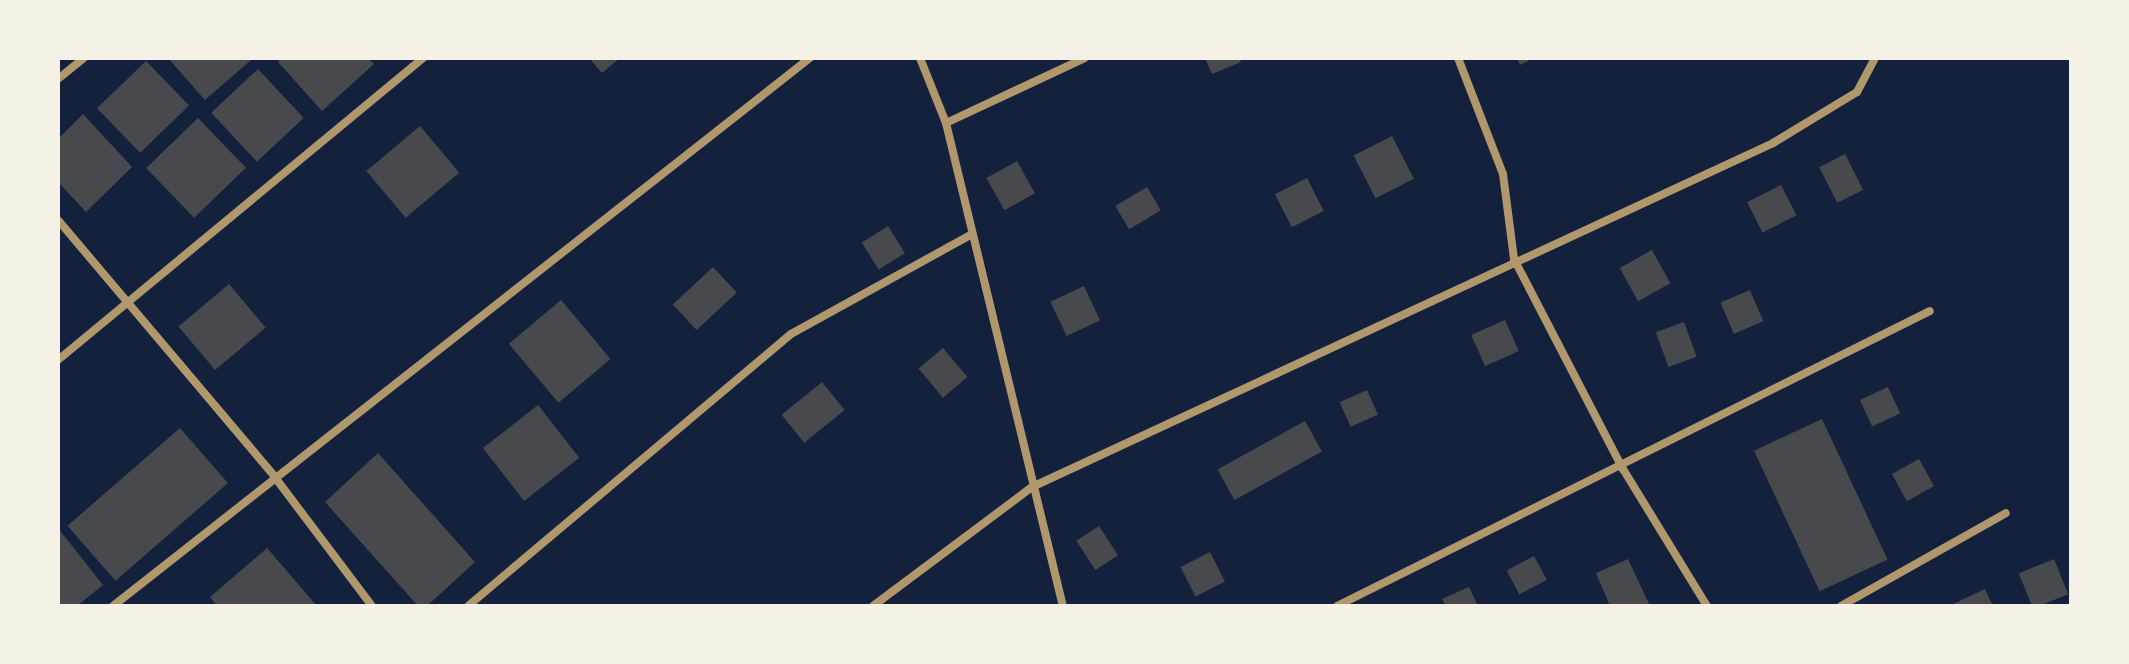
<!DOCTYPE html>
<html>
<head>
<meta charset="utf-8">
<style>
	body { margin:0 }
	#map { position:relative; width:2129px; height:664px; overflow:hidden; background:#14213d; font-family:Quicksand,sans-serif }
	div>[style] { position:absolute }
	[style*='--x'] { left:calc(var(--x)*1px); top:calc(var(--y)*1px); width:calc(var(--w)*1px); rotate:calc(var(--a)*1deg) }
	.building>* { inset:0; background:#48494c; transform-origin:0 0 }
	.minor>* { height:8px; margin:-4px; padding:0 4px; transform-origin:4px; border-radius:4px; background:#b1986c }
	span { translate:-50% -50%; white-space:nowrap; text-align:center; line-height:1.15; -webkit-text-stroke:8px #f6f1e7; paint-order:stroke }
	.frame { position:absolute; inset:0; border:60px solid #f6f1e7; pointer-events:none }
</style>
</head>
<body>
<div id="map">
	<div class="building">
		<i style="clip-path:polygon(168px 58px,249px 58px,251px 60px,205px 100px)"></i>
		<i style="clip-path:polygon(282px 58px,368px 58px,374px 64px,322px 111px,278px 62px)"></i>
		<i style="clip-path:polygon(589px 58px,620px 58px,602px 73px)"></i>
		<i style="clip-path:polygon(1205px 58px,1239px 58px,1241px 62px,1212px 74px)"></i>
		<i style="clip-path:polygon(1517px 58px,1534px 58px,1520px 65px)"></i>
		<i style="left:146px;top:61px;width:62px;height:68px;rotate:46deg"></i>
		<i style="left:258px;top:69px;width:67px;height:64px;rotate:47deg"></i>
		<i style="clip-path:polygon(83px 114px,132px 167px,86px 212px,58px 182px,58px 139px)"></i>
		<i style="left:198px;top:118px;width:69px;height:72px;rotate:46deg"></i>
		<i style="left:420px;top:126px;width:61px;height:70px;rotate:50deg"></i>
		<i style="left:1392px;top:136px;width:48px;height:43px;rotate:63deg"></i>
		<i style="left:1845px;top:154px;width:40px;height:29px;rotate:63deg"></i>
		<i style="left:1017px;top:161px;width:37px;height:35px;rotate:61deg"></i>
		<i style="left:1307px;top:178px;width:37px;height:36px;rotate:63deg"></i>
		<i style="left:1781px;top:185px;width:34px;height:38px;rotate:63deg"></i>
		<i style="left:1147px;top:187px;width:27px;height:37px;rotate:59deg"></i>
		<i style="left:888px;top:226px;width:32px;height:31px;rotate:58deg"></i>
		<i style="left:1652px;top:250px;width:38px;height:37px;rotate:61deg"></i>
		<i style="left:713px;top:267px;width:35px;height:55px;rotate:47deg"></i>
		<i style="left:229px;top:284px;width:57px;height:66px;rotate:50deg"></i>
		<i style="left:1084px;top:286px;width:38px;height:37px;rotate:65deg"></i>
		<i style="left:1750px;top:290px;width:34px;height:32px;rotate:67deg"></i>
		<i style="left:561px;top:300px;width:77px;height:68px;rotate:50deg"></i>
		<i style="left:1505px;top:320px;width:34px;height:37px;rotate:66deg"></i>
		<i style="left:1684px;top:322px;width:37px;height:30px;rotate:70deg"></i>
		<i style="left:943px;top:348px;width:38px;height:32px;rotate:50deg"></i>
		<i style="left:822px;top:382px;width:36px;height:52px;rotate:51deg"></i>
		<i style="left:1888px;top:387px;width:29px;height:31px;rotate:65deg"></i>
		<i style="left:1367px;top:390px;width:27px;height:30px;rotate:66deg"></i>
		<i style="left:538px;top:405px;width:67px;height:70px;rotate:52deg"></i>
		<i style="left:1822px;top:419px;width:155px;height:75px;rotate:65deg"></i>
		<i style="left:1305px;top:421px;width:35px;height:100px;rotate:61deg"></i>
		<i style="left:180px;top:428px;width:73px;height:149px;rotate:49deg"></i>
		<i style="clip-path:polygon(378px 453px,475px 562px,427px 606px,418px 606px,325px 502px)"></i>
		<i style="left:1919px;top:459px;width:31px;height:31px;rotate:61deg"></i>
		<i style="left:1099px;top:526px;width:35px;height:27px;rotate:57deg"></i>
		<i style="clip-path:polygon(58px 528px,103px 585px,77px 606px,58px 606px)"></i>
		<i style="clip-path:polygon(267px 548px,317px 606px,217px 606px,210px 597px)"></i>
		<i style="left:1210px;top:552px;width:33px;height:33px;rotate:63deg"></i>
		<i style="left:1534px;top:556px;width:27px;height:31px;rotate:62deg"></i>
		<i style="clip-path:polygon(1628px 559px,1650px 606px,1610px 606px,1596px 573px)"></i>
		<i style="left:2054px;top:559px;width:38px;height:38px;rotate:68deg"></i>
		<i style="clip-path:polygon(1469px 587px,1478px 606px,1446px 606px,1442px 599px)"></i>
		<i style="clip-path:polygon(1985px 589px,1993px 606px,1949px 606px)"></i>
	</div>
	<div class="minor">
		<i style="--x:920;--y:58;--w:70;--a:68.2"></i>
		<i style="--x:946;--y:123;--w:497;--a:76.4"></i>
		<i style="--x:1458;--y:58;--w:124;--a:68.8"></i>
		<i style="--x:1503;--y:174;--w:86;--a:82.6"></i>
		<i style="--x:1514;--y:259;--w:237;--a:62.6"></i>
		<i style="--x:1623;--y:469;--w:161;--a:58.5"></i>
		<i style="--x:58;--y:79;--w:33;--a:-39"></i>
		<i style="--x:946;--y:123;--w:153;--a:-25.1"></i>
		<i style="--x:58;--y:220;--w:335;--a:49.8"></i>
		<i style="--x:274;--y:476;--w:163;--a:53"></i>
		<i style="--x:58;--y:360;--w:474;--a:-39.6"></i>
		<i style="--x:113;--y:606;--w:887;--a:-38.18"></i>
		<i style="--x:468;--y:606;--w:422;--a:-40.1"></i>
		<i style="--x:791;--y:334;--w:207;--a:-28.9"></i>
		<i style="--x:873;--y:606;--w:199;--a:-36.8"></i>
		<i style="--x:1032;--y:487;--w:817;--a:-24.9"></i>
		<i style="--x:1773;--y:143;--w:98;--a:-31.3"></i>
		<i style="--x:1857;--y:92;--w:38;--a:-62"></i>
		<i style="--x:1337;--y:606;--w:662;--a:-26.45"></i>
		<i style="--x:1841;--y:606;--w:189;--a:-29.4"></i>
	</div>
	<div class="frame"></div>
</div>
</body>
</html>
